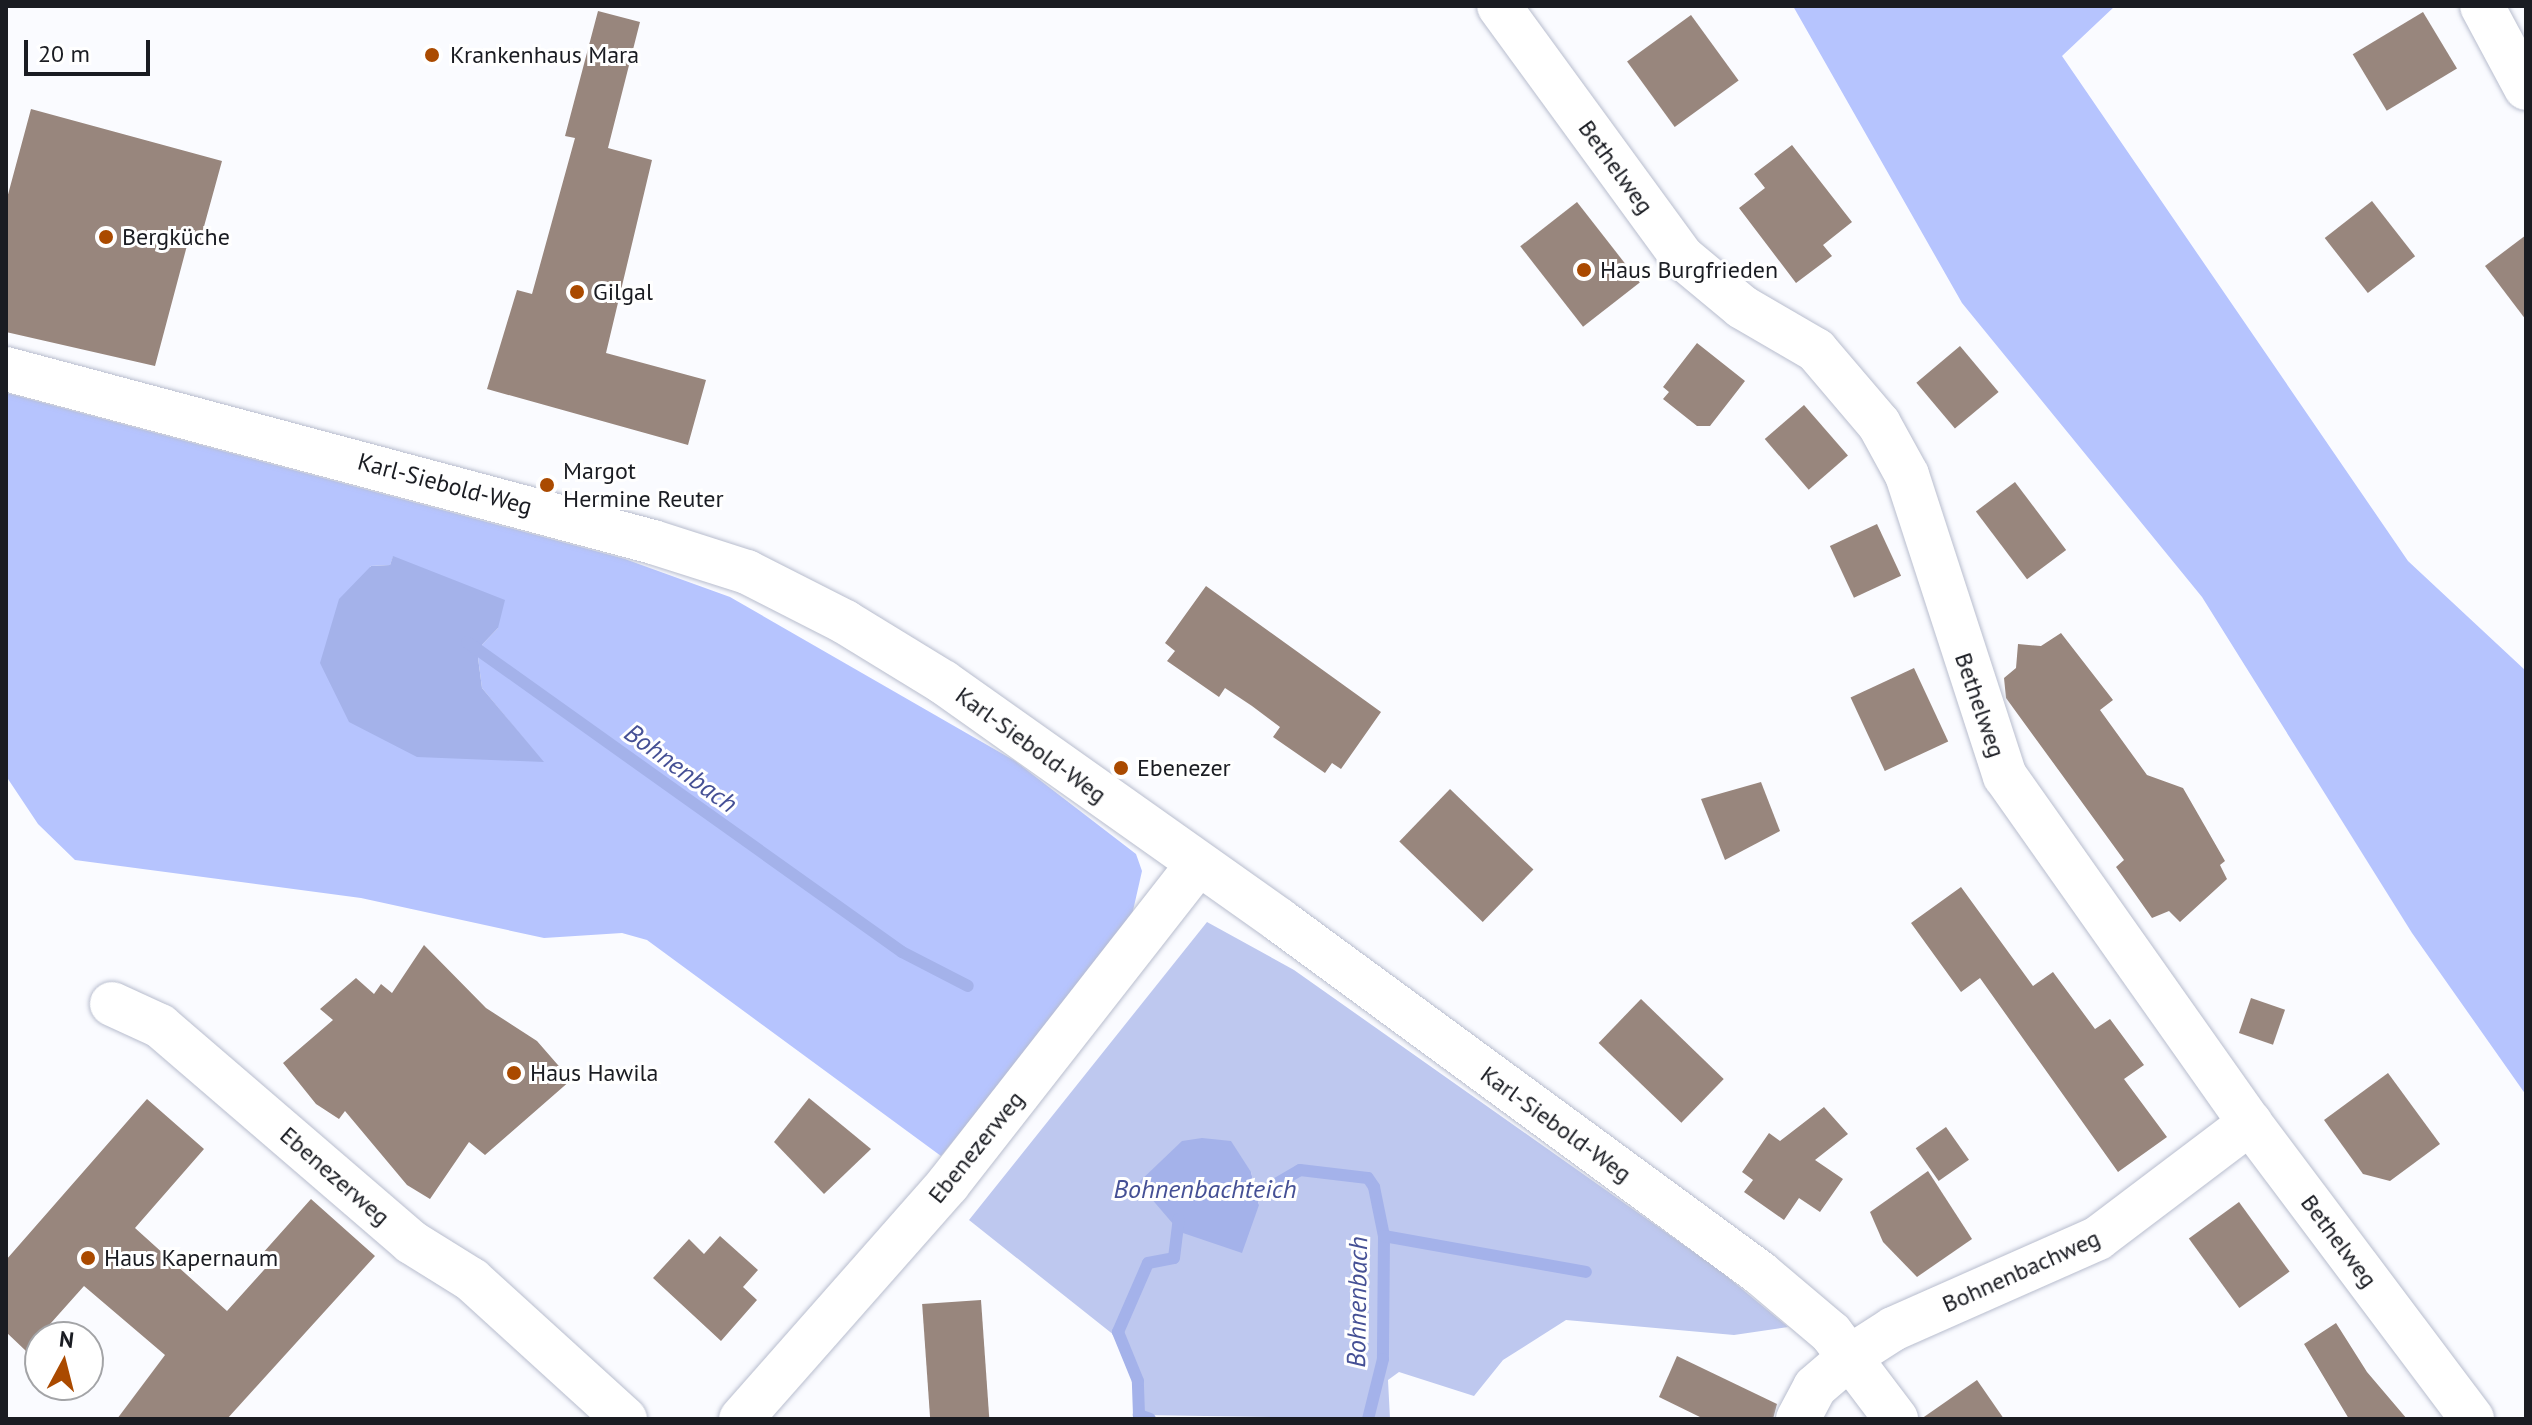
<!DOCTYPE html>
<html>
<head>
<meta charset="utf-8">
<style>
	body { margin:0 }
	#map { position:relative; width:2532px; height:1425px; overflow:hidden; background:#fafbff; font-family:"PT Sans",sans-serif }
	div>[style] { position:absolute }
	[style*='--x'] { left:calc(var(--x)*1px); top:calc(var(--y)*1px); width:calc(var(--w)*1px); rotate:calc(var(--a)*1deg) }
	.green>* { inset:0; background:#bec8ef }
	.forest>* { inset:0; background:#b6c4fe }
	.water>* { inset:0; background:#a4b2ea }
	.stream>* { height:12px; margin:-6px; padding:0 6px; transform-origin:6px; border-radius:6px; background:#a4b2ea }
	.building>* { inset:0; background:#98867d; transform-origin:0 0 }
	.roads { filter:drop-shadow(0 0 2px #b8bdce) drop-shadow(0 0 2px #b8bdce) }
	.minor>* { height:44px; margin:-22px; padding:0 22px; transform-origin:22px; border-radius:22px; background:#fff }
	.dots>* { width:22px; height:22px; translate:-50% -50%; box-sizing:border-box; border:4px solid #fff; border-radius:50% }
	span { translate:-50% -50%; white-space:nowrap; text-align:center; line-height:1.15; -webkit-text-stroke:6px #fff; paint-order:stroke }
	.poi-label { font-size:24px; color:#1a1c22 }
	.left { translate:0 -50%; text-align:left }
	.street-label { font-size:24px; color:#1a1c22 }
	.water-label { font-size:26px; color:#455095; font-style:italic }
	.frame { position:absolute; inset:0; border:8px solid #1a1c22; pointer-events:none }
	.north { position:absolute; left:24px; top:1321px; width:80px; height:80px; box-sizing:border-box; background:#fff; border:2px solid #a3a4a7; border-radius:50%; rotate:7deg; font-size:22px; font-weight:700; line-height:32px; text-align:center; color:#1a1c22 }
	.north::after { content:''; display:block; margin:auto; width:28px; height:36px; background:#aa4a00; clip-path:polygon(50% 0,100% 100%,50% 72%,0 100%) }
	.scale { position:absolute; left:24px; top:40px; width:126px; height:36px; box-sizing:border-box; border:4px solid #1a1c22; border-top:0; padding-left:10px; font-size:24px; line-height:28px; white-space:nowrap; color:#1a1c22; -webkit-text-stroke:6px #fff; paint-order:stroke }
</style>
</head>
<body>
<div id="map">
	<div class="green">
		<i style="clip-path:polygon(evenodd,1207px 922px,1294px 970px,1719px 1270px,1788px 1327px,1734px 1335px,1566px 1320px,1503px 1360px,1474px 1396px,1399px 1372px,1388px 1380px,1390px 1419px,1139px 1415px,1129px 1347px,969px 1220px,1207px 922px,1162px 1163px,1251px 1172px,1259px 1205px,1139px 1183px,1162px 1163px)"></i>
	</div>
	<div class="forest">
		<i style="clip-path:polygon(1793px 6px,2115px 6px,2062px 56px,2408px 561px,2526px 671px,2526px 1095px,2412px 933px,2202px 597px,1962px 303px)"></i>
		<i style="clip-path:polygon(evenodd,6px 393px,625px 559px,730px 597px,1015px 761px,1136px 854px,1142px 871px,1130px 924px,941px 1156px,647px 940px,622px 933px,544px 938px,361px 898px,75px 860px,38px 824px,6px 776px,6px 393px,393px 557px,498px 628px,477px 650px,482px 688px,543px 762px,370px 566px,390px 565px,393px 557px)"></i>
	</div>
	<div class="water">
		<i style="clip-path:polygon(393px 556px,505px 600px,498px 628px,477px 650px,482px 688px,544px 762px,417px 757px,349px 722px,320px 663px,339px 599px,371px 566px,390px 565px)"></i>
		<i style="clip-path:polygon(1202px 1138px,1231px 1141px,1251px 1172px,1259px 1205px,1242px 1253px,1180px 1232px,1138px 1183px,1182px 1141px)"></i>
	</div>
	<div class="stream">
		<i style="--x:467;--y:642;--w:534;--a:35.48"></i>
		<i style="--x:902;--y:952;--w:74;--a:27.3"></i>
		<i style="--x:1242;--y:1192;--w:14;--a:17"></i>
		<i style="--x:1255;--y:1196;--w:52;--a:-30"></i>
		<i style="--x:1300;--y:1170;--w:68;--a:6.7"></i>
		<i style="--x:1368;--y:1178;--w:11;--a:56"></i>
		<i style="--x:1374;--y:1187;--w:50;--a:78.5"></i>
		<i style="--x:1384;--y:1236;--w:123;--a:90.5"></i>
		<i style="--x:1383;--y:1359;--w:62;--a:104"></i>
		<i style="--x:1384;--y:1236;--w:205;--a:10.1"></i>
		<i style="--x:1150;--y:1419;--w:12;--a:-160"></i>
		<i style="--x:1139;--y:1415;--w:34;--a:-92"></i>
		<i style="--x:1138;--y:1381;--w:53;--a:-112.2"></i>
		<i style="--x:1118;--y:1332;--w:75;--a:-66.5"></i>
		<i style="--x:1148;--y:1263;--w:26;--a:-11"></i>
		<i style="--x:1174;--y:1258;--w:39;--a:-83"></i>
	</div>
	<div class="building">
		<i style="clip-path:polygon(598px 11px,640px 22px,608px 148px,652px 160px,606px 353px,706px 380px,688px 445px,487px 389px,517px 290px,532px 294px,575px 138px,565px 136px)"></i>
		<i style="left:2423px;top:12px;width:66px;height:82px;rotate:59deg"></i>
		<i style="left:1691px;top:15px;width:81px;height:79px;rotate:54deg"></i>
		<i style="clip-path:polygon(31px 109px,222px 161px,200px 241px,189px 238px,155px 366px,6px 332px,6px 202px)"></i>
		<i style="clip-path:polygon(1792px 145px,1852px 222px,1823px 245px,1832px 256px,1796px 283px,1739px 208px,1765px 188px,1754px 174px)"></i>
		<i style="left:2372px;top:201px;width:70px;height:60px;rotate:52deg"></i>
		<i style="left:1577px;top:202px;width:102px;height:72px;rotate:52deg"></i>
		<i style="clip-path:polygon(2526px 235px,2526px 320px,2485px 266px)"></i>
		<i style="clip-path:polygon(1697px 343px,1745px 381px,1710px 426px,1697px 426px,1663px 399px,1669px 392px,1663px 387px)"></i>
		<i style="left:1960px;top:346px;width:60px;height:57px;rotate:50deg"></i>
		<i style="left:1804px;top:405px;width:67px;height:52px;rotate:49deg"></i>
		<i style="left:2015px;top:482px;width:85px;height:49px;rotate:53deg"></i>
		<i style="left:1877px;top:524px;width:57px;height:52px;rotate:65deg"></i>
		<i style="clip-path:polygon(1206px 586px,1381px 712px,1341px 769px,1332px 763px,1325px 773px,1273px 737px,1280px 727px,1252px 706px,1225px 688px,1219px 697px,1167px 661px,1175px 651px,1165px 643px)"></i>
		<i style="clip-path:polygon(2061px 633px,2113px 700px,2100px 710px,2147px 775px,2183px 788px,2225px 861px,2220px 865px,2227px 879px,2180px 922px,2169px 911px,2152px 918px,2116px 867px,2124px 860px,2006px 698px,2004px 678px,2016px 668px,2018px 644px,2041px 646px)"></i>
		<i style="left:1914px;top:668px;width:81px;height:70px;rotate:65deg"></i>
		<i style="clip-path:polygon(1761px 782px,1780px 831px,1725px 860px,1701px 799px)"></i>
		<i style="left:1450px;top:789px;width:116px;height:73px;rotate:44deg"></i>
		<i style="clip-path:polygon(1961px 887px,2033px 986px,2053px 972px,2095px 1029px,2110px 1019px,2144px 1065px,2124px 1079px,2167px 1137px,2118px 1172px,1980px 978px,1961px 992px,1911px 923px)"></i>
		<i style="clip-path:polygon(424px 945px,486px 1008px,537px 1041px,571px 1080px,485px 1155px,469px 1142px,430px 1199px,407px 1185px,345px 1111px,339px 1119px,316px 1104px,283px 1063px,333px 1020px,320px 1009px,356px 978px,374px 994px,381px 984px,392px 993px)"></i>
		<i style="left:2251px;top:998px;width:36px;height:37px;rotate:19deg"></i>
		<i style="left:1641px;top:999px;width:115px;height:61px;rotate:44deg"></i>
		<i style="clip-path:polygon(2388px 1073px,2440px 1144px,2390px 1181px,2363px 1174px,2324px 1120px)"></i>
		<i style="clip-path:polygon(809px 1098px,871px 1149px,824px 1194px,774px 1142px)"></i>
		<i style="clip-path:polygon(147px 1099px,204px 1149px,135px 1228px,227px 1311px,272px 1261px,262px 1254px,311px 1199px,375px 1256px,227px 1419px,117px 1419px,165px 1355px,84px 1286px,26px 1351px,6px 1332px,6px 1260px)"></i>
		<i style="clip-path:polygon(1824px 1107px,1848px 1134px,1815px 1160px,1843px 1179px,1820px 1212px,1799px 1198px,1784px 1220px,1744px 1192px,1753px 1180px,1742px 1172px,1769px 1133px,1780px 1141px)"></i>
		<i style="left:1946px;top:1127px;width:40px;height:37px;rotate:55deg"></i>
		<i style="clip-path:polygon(1928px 1171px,1972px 1239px,1917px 1277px,1883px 1242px,1870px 1212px)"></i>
		<i style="left:2239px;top:1202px;width:86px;height:62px;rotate:54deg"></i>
		<i style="clip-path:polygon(720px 1236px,758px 1270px,743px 1287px,757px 1300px,721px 1341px,653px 1278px,689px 1239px,704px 1254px)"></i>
		<i style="left:981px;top:1300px;width:119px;height:59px;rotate:86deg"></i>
		<i style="clip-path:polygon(2336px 1323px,2367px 1372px,2407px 1419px,2349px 1419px,2304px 1344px)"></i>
		<i style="clip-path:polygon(1677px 1356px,1777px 1404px,1773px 1419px,1704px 1419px,1659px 1397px)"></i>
		<i style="clip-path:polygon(1977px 1380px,2004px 1419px,1921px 1419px)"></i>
	</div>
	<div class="roads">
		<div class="minor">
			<i style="--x:1499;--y:6;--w:311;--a:53.9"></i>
			<i style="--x:1682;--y:257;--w:78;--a:39.8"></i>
			<i style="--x:1742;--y:307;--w:86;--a:30.2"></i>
			<i style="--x:1816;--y:350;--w:97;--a:49.6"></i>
			<i style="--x:1879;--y:424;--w:58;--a:61.2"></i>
			<i style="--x:1907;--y:475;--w:317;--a:72"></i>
			<i style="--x:2005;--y:776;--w:425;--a:54.8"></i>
			<i style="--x:2250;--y:1123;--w:370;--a:53.1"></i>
			<i style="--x:2482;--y:6;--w:93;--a:61.8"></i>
			<i style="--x:6;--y:369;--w:670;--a:14.97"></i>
			<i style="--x:653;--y:542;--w:99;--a:17.7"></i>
			<i style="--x:747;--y:572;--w:110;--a:27"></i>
			<i style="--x:845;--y:622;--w:115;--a:31.5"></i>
			<i style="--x:943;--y:682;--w:412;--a:35.3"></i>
			<i style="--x:1279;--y:920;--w:597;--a:36.27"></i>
			<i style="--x:1760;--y:1273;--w:93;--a:40.2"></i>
			<i style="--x:1831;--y:1333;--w:108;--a:52.9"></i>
			<i style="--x:112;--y:1004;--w:53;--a:24.6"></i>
			<i style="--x:160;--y:1026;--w:331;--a:40.7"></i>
			<i style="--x:411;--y:1242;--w:72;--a:31.9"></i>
			<i style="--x:472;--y:1280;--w:207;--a:42.3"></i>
			<i style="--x:741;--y:1419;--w:313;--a:-48.6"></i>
			<i style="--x:948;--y:1184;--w:405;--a:-52"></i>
			<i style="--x:1798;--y:1419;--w:36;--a:-62"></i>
			<i style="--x:1815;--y:1387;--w:48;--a:-40.7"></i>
			<i style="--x:1851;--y:1356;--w:50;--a:-32.7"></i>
			<i style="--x:1893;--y:1329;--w:224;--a:-23.9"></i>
			<i style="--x:2098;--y:1238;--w:191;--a:-37.1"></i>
		</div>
	</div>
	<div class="dots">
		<i style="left:432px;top:55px;background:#aa4a00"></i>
		<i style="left:106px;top:237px;background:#aa4a00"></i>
		<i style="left:1584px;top:270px;background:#aa4a00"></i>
		<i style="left:577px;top:292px;background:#aa4a00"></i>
		<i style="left:547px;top:485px;background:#aa4a00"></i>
		<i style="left:1121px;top:768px;background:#aa4a00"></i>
		<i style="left:514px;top:1073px;background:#aa4a00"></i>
		<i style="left:88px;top:1258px;background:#aa4a00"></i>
	</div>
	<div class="poi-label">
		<span class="left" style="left:450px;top:55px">Krankenhaus Mara</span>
		<span class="left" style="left:122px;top:237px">Bergküche</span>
		<span class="left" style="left:1600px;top:270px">Haus Burgfrieden</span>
		<span class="left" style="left:593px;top:292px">Gilgal</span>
		<span class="left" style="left:563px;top:485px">Margot<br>Hermine Reuter</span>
		<span class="left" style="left:1137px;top:768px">Ebenezer</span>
		<span class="left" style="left:530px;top:1073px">Haus Hawila</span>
		<span class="left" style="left:104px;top:1258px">Haus Kapernaum</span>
	</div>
	<div class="street-label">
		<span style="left:1616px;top:167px;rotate:54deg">Bethelweg</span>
		<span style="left:445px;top:484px;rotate:15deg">Karl-Siebold-Weg</span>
		<span style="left:1980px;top:705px;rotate:71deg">Bethelweg</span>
		<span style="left:1031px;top:745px;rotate:36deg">Karl-Siebold-Weg</span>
		<span style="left:1556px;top:1124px;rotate:36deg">Karl-Siebold-Weg</span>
		<span style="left:976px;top:1147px;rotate:-51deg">Ebenezerweg</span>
		<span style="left:335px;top:1176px;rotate:41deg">Ebenezerweg</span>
		<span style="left:2339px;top:1241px;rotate:53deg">Bethelweg</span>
		<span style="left:2021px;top:1271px;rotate:-24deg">Bohnenbachweg</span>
	</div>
	<div class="water-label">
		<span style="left:681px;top:768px;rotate:36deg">Bohnenbach</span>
		<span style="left:1205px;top:1189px">Bohnenbachteich</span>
		<span style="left:1357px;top:1302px;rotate:-89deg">Bohnenbach</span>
	</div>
	<div class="frame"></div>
	<div class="north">N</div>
	<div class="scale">20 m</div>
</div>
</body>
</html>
